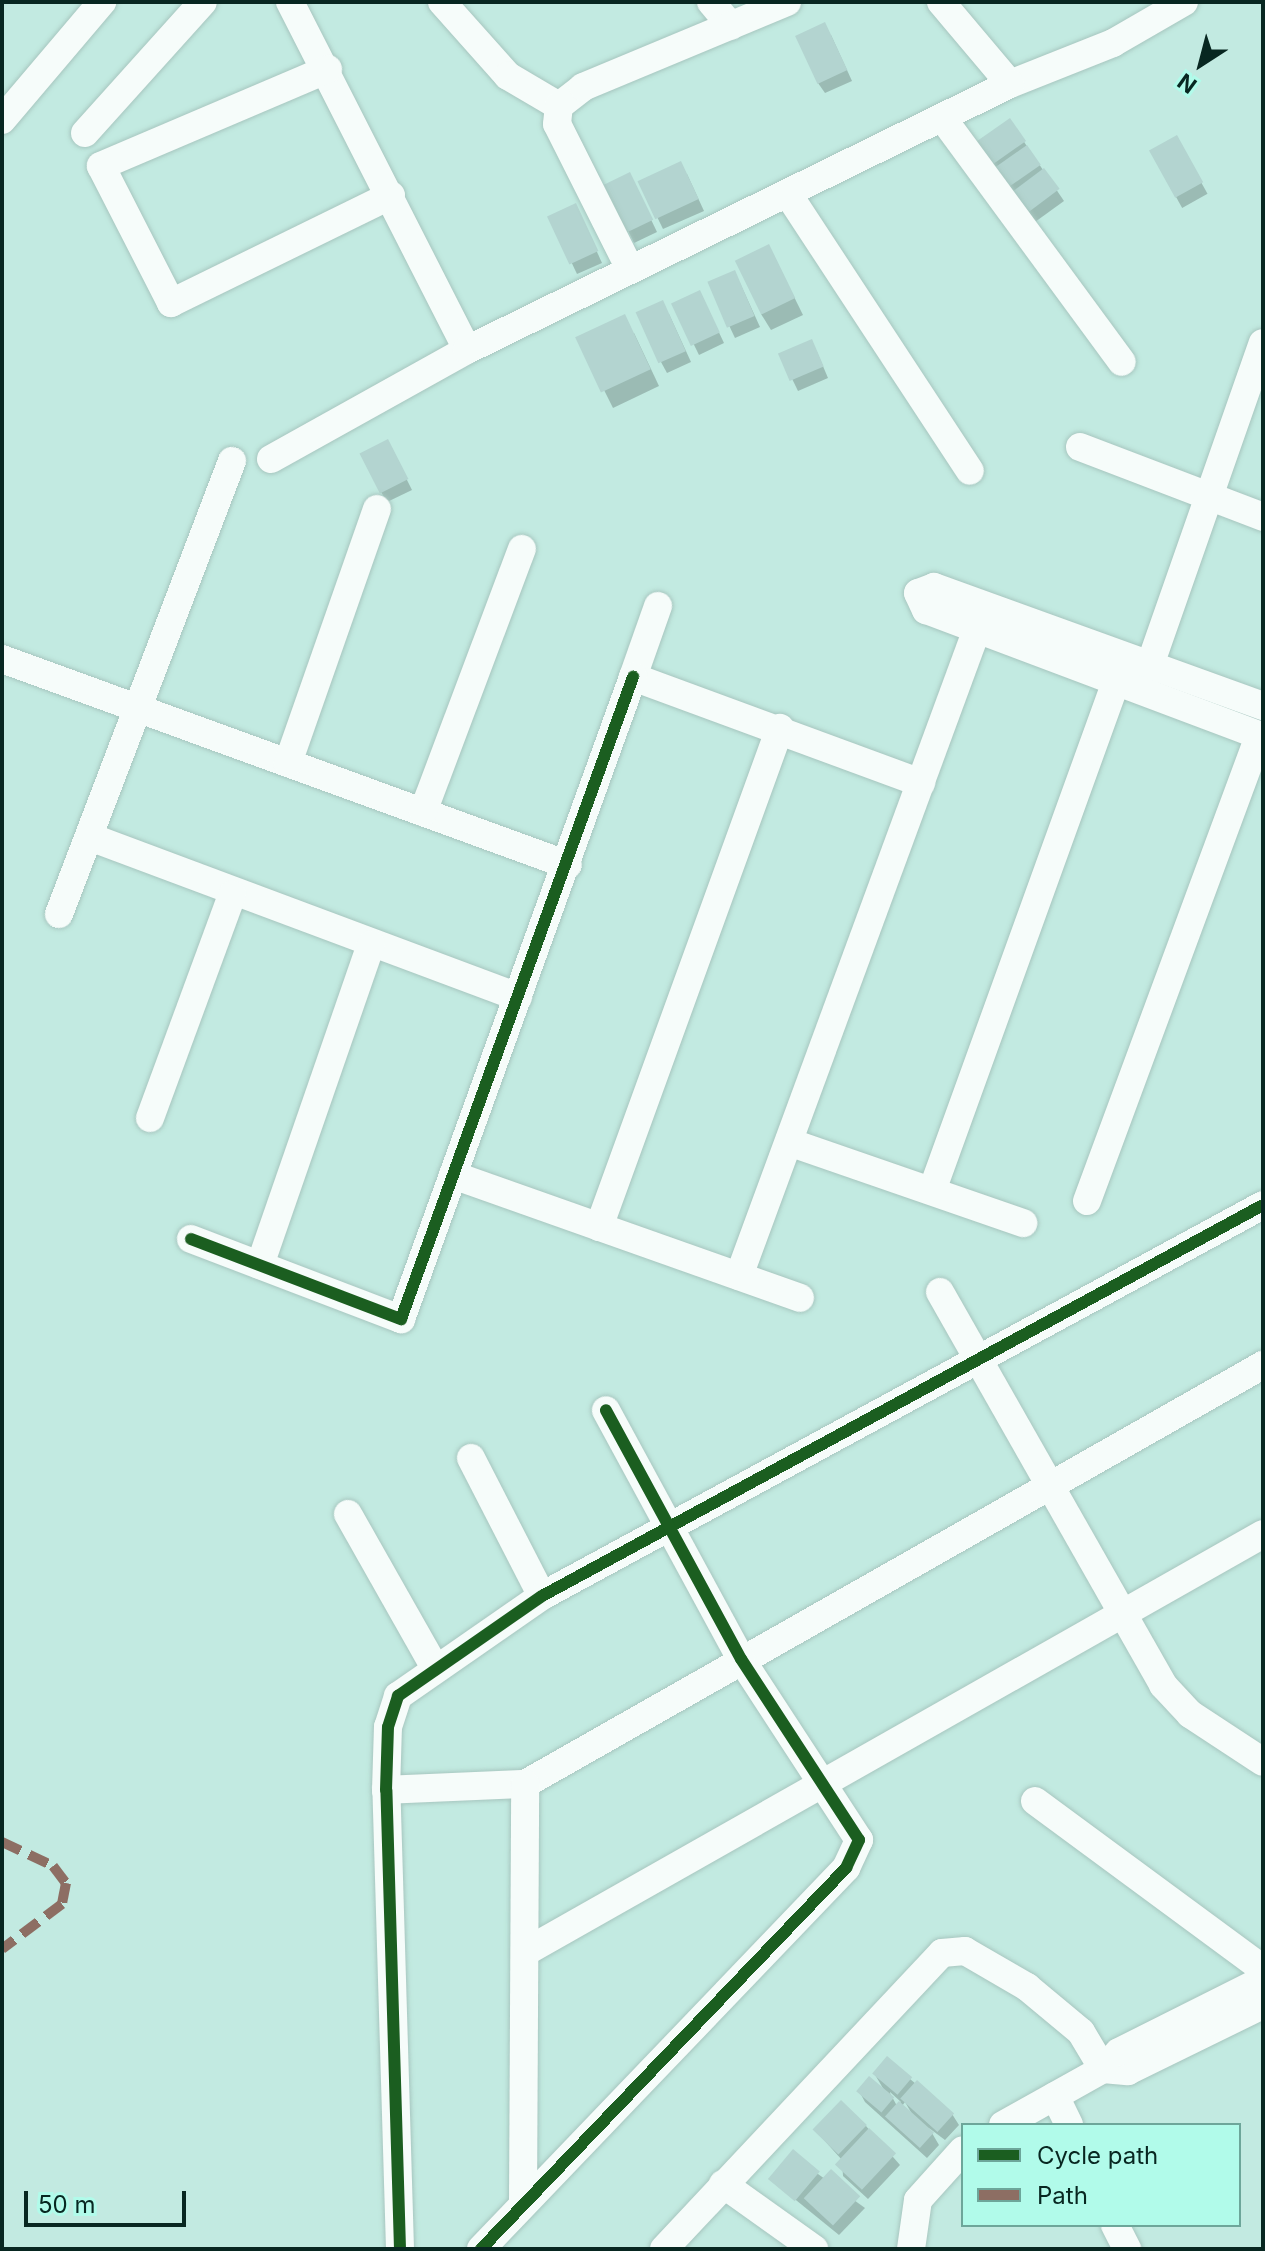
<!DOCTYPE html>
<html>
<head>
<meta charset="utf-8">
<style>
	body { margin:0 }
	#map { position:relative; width:1265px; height:2251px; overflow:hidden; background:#c2eae1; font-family:Inter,sans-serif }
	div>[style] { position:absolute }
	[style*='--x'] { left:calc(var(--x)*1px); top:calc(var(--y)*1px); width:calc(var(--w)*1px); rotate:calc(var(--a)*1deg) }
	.shadow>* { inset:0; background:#0003; transform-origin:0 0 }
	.building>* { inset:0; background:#b3d4d0; transform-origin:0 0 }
	.roads { filter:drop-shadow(0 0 2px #a7c6bf) drop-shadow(0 0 2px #a7c6bf) }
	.minor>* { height:28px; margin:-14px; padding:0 14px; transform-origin:14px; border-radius:14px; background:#f6fcfa }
	.quiet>* { height:10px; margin-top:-5px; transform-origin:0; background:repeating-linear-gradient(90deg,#8d6e63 0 20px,transparent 0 30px) }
	.cycleway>* { height:12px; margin:-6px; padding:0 6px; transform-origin:6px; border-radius:6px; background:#1b5e20 }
	span { translate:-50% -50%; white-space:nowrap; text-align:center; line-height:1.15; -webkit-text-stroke:8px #b1fbea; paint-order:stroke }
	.frame { position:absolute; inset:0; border:4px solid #082721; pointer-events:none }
	.legend { position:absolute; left:961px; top:2123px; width:280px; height:104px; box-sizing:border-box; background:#b1fbea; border:2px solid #6da69a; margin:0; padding:10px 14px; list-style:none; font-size:24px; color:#082721 }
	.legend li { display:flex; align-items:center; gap:16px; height:40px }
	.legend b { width:40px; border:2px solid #6da69a }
	.north { position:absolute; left:1161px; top:24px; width:80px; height:80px; -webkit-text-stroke:6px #b1fbea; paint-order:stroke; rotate:216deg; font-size:22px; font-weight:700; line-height:32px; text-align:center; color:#082721 }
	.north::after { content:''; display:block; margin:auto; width:28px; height:36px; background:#082721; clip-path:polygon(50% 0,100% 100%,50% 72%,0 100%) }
	.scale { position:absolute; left:24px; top:2191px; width:162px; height:36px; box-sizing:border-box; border:4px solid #082721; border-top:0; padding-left:10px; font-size:24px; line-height:28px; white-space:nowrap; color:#082721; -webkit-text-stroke:6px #b1fbea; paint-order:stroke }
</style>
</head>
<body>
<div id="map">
	<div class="shadow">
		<i style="clip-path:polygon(831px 35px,852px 81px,825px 93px,818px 83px)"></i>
		<i style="clip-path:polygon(1010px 121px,1064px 201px,1035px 222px,984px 152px)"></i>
		<i style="left:1176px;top:137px;width:65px;height:29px;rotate:61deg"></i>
		<i style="clip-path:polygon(687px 174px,704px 211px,663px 229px,640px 182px)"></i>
		<i style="clip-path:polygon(606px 186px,635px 186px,657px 232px,634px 243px)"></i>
		<i style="clip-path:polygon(581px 216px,602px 263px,577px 274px,550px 217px)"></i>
		<i style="clip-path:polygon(769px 246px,803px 315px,771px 330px,761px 314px)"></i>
		<i style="clip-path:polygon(709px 283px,740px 283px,760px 327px,735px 338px)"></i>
		<i style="clip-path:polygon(705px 303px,724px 343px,699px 355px,674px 304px)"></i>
		<i style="clip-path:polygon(669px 314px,691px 362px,667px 373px,661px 362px)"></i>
		<i style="clip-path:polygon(634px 333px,659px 386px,613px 408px,578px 338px)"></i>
		<i style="clip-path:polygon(817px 352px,828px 378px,798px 391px,780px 354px)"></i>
		<i style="clip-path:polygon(393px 452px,412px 490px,387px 502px,381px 492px)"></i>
		<i style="clip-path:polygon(evenodd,874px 2073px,910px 2079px,952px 2114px,959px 2125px,945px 2140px,929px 2128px,939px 2145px,927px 2158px,865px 2102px,859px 2091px,884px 2090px,874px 2073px,890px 2092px,901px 2102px,897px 2106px,890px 2093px,890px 2092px,874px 2073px,905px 2102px,912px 2114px,902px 2106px,905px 2102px)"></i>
		<i style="clip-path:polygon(866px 2126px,900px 2165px,868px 2199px,843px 2176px,842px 2160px,815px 2130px)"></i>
		<i style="clip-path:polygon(818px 2174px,865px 2208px,839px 2235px,770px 2179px)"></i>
	</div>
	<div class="building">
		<i style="left:825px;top:22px;width:53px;height:33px;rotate:65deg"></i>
		<i style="left:1010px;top:118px;width:28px;height:41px;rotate:55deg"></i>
		<i style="left:1177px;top:135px;width:54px;height:32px;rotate:61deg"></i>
		<i style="left:1027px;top:145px;width:24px;height:40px;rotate:55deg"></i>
		<i style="left:681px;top:161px;width:42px;height:48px;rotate:65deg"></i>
		<i style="left:1044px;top:168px;width:26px;height:40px;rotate:53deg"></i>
		<i style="left:630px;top:172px;width:53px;height:29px;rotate:64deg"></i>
		<i style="left:576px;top:203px;width:53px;height:32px;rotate:65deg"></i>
		<i style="left:769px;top:244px;width:60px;height:38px;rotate:64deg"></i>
		<i style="left:735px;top:270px;width:50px;height:30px;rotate:67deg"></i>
		<i style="left:700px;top:290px;width:47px;height:32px;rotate:65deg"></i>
		<i style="left:663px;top:300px;width:56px;height:30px;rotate:66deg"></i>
		<i style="left:625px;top:314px;width:61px;height:55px;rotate:65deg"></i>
		<i style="left:812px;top:339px;width:30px;height:37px;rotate:67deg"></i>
		<i style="left:388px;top:439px;width:45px;height:32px;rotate:63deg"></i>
		<i style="left:887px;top:2056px;width:33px;height:23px;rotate:40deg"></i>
		<i style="left:869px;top:2076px;width:33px;height:20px;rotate:40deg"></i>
		<i style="left:917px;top:2080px;width:50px;height:25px;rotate:42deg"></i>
		<i style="left:841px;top:2100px;width:36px;height:41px;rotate:44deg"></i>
		<i style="left:899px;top:2101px;width:47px;height:21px;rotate:42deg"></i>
		<i style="left:869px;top:2128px;width:37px;height:50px;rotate:43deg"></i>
		<i style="left:793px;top:2149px;width:35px;height:39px;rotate:40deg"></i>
		<i style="left:831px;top:2169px;width:40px;height:40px;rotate:43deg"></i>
	</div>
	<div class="roads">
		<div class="minor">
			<i style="--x:290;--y:2;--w:390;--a:63"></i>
			<i style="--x:442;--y:2;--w:99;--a:48.3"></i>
			<i style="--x:508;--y:76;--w:59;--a:30.5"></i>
			<i style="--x:711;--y:2;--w:31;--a:50"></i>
			<i style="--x:941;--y:2;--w:107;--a:49.9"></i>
			<i style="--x:1010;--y:84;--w:111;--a:-21.7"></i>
			<i style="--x:1113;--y:43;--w:82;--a:-30"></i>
			<i style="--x:328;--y:69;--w:247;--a:156.9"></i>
			<i style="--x:101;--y:166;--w:154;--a:62.9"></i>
			<i style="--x:171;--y:303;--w:245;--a:-26.1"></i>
			<i style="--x:2;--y:120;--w:155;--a:-49.7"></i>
			<i style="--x:944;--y:120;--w:300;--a:53.7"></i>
			<i style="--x:85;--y:133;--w:176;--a:-48"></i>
			<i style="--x:788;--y:194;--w:331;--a:56.7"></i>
			<i style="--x:630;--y:269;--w:162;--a:-116.7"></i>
			<i style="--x:557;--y:124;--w:18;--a:-84"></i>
			<i style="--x:559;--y:106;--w:31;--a:-38"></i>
			<i style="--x:583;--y:87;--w:221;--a:-22.6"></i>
			<i style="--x:1080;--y:447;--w:196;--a:20.9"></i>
			<i style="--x:271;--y:459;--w:224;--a:-29.1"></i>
			<i style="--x:467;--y:350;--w:605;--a:-26.1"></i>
			<i style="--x:658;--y:606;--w:75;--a:109.4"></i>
			<i style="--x:633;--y:677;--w:307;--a:20.2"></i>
			<i style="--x:2;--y:659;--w:602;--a:20"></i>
			<i style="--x:1144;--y:682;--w:359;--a:-70.7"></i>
			<i style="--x:1263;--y:706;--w:350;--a:-160.1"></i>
			<i style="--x:934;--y:587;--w:17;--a:159"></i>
			<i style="--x:918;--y:593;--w:19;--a:65"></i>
			<i style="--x:926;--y:610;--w:360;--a:20.6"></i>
			<i style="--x:288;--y:763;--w:269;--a:-70.7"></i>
			<i style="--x:423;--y:812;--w:281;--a:-69.4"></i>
			<i style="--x:90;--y:837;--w:457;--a:20.5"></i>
			<i style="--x:59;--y:914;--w:485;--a:-69.1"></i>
			<i style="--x:150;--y:1118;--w:238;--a:-69.8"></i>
			<i style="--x:789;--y:1142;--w:248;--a:19.1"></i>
			<i style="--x:453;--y:1175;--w:368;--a:19.5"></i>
			<i style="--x:933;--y:1188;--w:556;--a:-70.13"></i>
			<i style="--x:1087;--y:1201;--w:496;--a:-69.7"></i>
			<i style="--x:599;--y:1227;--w:531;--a:-70.06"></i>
			<i style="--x:191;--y:1239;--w:225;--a:20.9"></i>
			<i style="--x:401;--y:1319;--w:683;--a:-70.13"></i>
			<i style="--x:260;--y:1265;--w:339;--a:-70.9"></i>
			<i style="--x:739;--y:1276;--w:706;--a:-69.8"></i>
			<i style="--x:940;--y:1292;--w:452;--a:60.4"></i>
			<i style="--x:1163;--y:1685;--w:40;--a:47"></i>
			<i style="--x:1190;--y:1714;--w:87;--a:33.3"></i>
			<i style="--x:471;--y:1458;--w:155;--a:62.8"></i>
			<i style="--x:348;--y:1514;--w:175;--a:60.5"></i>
			<i style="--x:386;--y:1790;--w:139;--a:-2.5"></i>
			<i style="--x:525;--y:1784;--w:849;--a:-29.59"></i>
			<i style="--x:1035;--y:1801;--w:283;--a:36.4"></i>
			<i style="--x:527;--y:1951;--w:846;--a:-29.53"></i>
			<i style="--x:1103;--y:2069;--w:25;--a:5"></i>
			<i style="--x:1128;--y:2071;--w:150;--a:-26.1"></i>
			<i style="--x:1055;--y:2096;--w:32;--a:64"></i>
			<i style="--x:1003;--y:2125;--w:115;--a:-29.2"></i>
			<i style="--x:1103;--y:2069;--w:23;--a:-47"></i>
			<i style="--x:1119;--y:2052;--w:161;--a:-26.6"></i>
			<i style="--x:723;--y:2184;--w:112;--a:35.5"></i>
			<i style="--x:523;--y:2203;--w:419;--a:-89.7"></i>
			<i style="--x:1115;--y:2225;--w:27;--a:63"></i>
			<i style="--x:400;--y:2249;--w:459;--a:-91.7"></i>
			<i style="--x:386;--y:1790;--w:63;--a:-88.2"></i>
			<i style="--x:388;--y:1727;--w:33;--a:-72"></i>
			<i style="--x:398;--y:1696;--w:175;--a:-34.8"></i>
			<i style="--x:542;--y:1596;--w:820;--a:-28.47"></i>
			<i style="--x:481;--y:2249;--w:528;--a:-46.23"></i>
			<i style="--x:846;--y:1868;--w:31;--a:-65"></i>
			<i style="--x:859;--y:1840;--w:216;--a:-123.1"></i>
			<i style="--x:741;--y:1659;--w:283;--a:-118.5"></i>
			<i style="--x:664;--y:2249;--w:406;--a:-46.8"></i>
			<i style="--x:942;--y:1953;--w:23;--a:-5"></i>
			<i style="--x:965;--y:1951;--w:72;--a:30.1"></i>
			<i style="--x:1027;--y:1987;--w:70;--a:39.8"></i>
			<i style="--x:1081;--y:2032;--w:43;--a:59.3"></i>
			<i style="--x:911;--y:2249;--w:49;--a:-81.9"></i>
			<i style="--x:918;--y:2200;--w:67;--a:-48"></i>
		</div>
	</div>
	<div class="quiet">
		<i style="--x:2;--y:1842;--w:56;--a:25.2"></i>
		<i style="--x:53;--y:1866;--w:21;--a:53"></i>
		<i style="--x:66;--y:1883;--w:21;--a:101"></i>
		<i style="--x:62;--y:1904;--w:75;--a:143.1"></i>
	</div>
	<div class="cycleway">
		<i style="--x:191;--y:1239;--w:225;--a:20.9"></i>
		<i style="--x:401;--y:1319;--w:683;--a:-70.13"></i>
		<i style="--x:400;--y:2249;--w:459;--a:-91.7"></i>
		<i style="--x:386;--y:1790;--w:63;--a:-88.2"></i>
		<i style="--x:388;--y:1727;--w:33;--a:-72"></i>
		<i style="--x:398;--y:1696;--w:175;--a:-34.8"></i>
		<i style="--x:542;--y:1596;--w:820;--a:-28.47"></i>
		<i style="--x:481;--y:2249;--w:528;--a:-46.23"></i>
		<i style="--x:846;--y:1868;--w:31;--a:-65"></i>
		<i style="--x:859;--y:1840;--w:216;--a:-123.1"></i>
		<i style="--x:741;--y:1659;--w:283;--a:-118.5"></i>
	</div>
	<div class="frame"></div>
	<ul class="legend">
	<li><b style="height:10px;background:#1b5e20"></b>Cycle path</li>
	<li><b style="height:10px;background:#8d6e63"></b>Path</li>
	</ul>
	<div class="north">N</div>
	<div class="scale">50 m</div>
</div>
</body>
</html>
